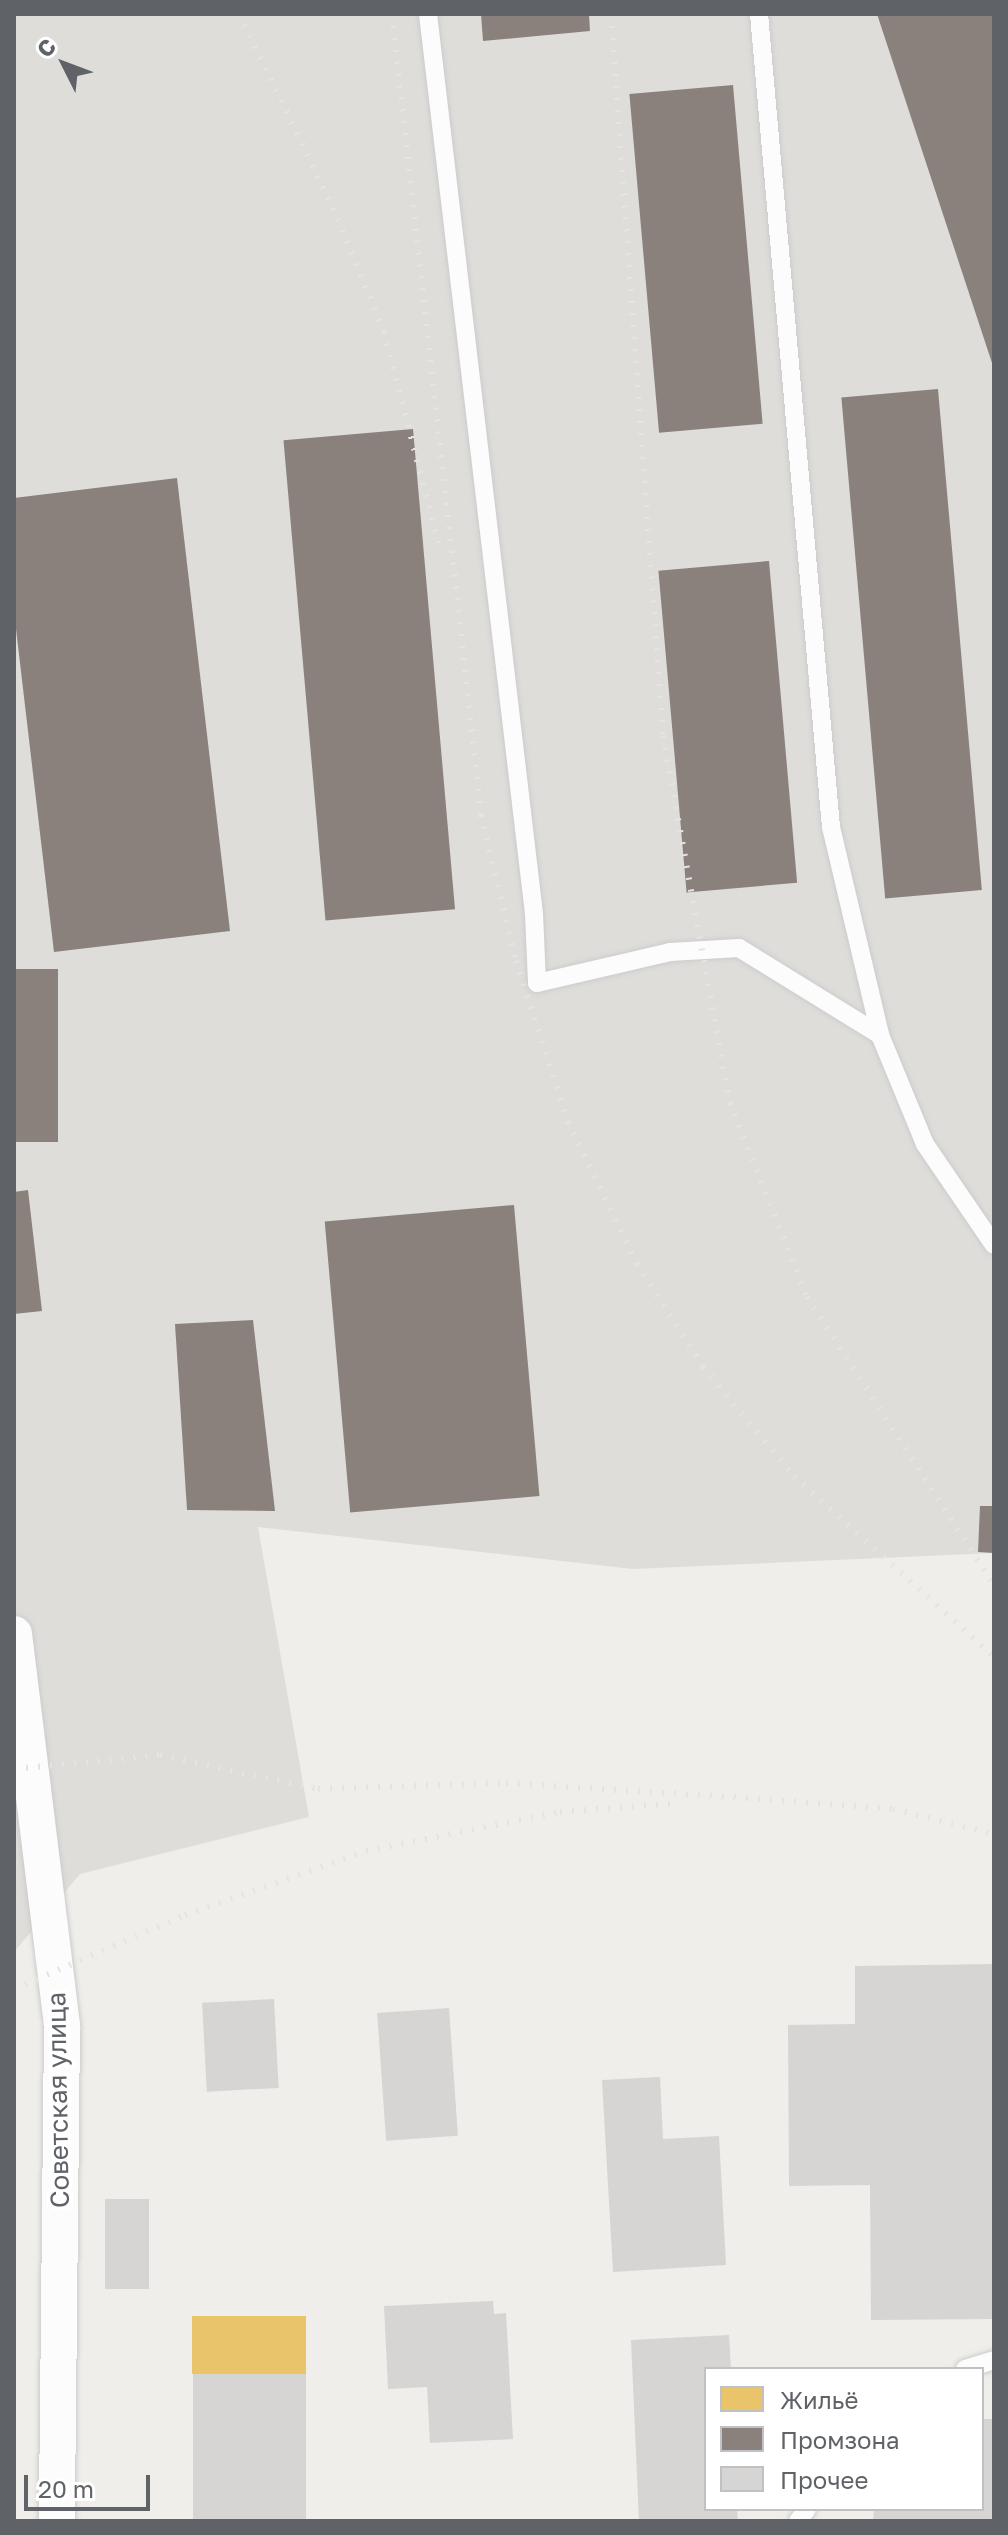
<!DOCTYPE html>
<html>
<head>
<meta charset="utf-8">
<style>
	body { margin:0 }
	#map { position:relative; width:1008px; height:2535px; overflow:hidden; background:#efeeea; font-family:"Golos Text",sans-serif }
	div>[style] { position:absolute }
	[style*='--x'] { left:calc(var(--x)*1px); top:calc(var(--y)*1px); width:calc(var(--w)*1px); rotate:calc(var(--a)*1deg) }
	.industrial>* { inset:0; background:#dfddda }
	.homes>* { inset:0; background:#e9c46a; transform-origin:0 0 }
	.industry>* { inset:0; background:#8a817c; transform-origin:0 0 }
	.building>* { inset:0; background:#d6d5d3; transform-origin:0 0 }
	.roads { filter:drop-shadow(0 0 2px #cbcccc) drop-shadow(0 0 2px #cbcccc) }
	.lane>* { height:18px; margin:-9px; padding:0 9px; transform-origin:9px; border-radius:9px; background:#fdfcfc }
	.street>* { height:36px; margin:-18px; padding:0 18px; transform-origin:18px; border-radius:18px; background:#fdfcfc }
	.rail>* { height:6px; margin-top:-3px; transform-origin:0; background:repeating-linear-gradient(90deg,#e4e4e4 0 2px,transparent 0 12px) }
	span { translate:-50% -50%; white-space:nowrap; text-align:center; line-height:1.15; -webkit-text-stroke:8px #fff; paint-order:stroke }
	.street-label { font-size:26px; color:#5f6368 }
	.frame { position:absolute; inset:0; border:16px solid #5f6368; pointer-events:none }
	.legend { position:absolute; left:704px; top:2367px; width:280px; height:144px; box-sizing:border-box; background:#fff; border:2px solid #bfc1c3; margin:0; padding:10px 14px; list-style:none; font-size:24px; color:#5f6368 }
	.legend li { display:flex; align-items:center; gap:16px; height:40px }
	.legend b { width:40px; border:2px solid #bfc1c3 }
	.north { position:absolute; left:24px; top:24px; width:80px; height:80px; -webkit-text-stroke:6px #fff; paint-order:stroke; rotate:312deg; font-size:22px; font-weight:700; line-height:32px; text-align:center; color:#5f6368 }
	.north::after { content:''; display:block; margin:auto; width:28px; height:36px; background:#5f6368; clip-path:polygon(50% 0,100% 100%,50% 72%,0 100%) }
	.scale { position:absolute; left:24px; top:2475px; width:126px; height:36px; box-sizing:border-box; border:4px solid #5f6368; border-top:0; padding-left:10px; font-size:24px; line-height:28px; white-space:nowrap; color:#5f6368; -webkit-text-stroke:6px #fff; paint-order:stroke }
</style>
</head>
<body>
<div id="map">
	<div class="industrial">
		<i style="clip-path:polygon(14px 14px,994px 14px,994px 1553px,633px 1569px,258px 1527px,309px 1817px,80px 1874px,14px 1952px)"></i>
	</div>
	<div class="homes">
		<i style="left:306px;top:2316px;width:58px;height:114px;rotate:90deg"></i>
	</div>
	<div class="industry">
		<i style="clip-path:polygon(481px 14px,589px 14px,590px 31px,483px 41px)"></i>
		<i style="clip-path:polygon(877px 14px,994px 14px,994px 366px,993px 366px)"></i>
		<i style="left:733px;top:85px;width:340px;height:104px;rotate:85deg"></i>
		<i style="left:938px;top:389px;width:503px;height:97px;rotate:85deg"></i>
		<i style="left:413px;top:429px;width:482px;height:130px;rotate:85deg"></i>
		<i style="clip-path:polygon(177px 478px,230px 931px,54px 952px,14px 612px,14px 498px)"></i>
		<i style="left:769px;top:561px;width:323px;height:111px;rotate:85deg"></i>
		<i style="left:14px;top:969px;width:44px;height:173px"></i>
		<i style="clip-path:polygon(28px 1190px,42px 1311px,14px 1314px,14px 1192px)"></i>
		<i style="left:514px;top:1205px;width:292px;height:190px;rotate:85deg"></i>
		<i style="clip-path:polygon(253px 1320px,275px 1511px,187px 1510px,175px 1324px)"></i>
		<i style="clip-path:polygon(980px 1506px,994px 1506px,994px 1553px,978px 1552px)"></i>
	</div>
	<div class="building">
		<i style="clip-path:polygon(994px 1964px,994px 2319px,871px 2320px,870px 2185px,789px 2186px,788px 2025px,855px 2024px,855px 1966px)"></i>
		<i style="left:274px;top:1999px;width:89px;height:72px;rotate:87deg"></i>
		<i style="left:449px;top:2008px;width:128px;height:72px;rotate:86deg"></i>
		<i style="clip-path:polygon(660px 2077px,663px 2139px,719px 2136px,726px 2265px,613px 2272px,602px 2080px)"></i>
		<i style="left:105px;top:2199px;width:44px;height:90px"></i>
		<i style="clip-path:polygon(493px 2301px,494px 2314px,506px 2313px,513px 2439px,430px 2443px,427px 2387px,388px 2389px,384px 2306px)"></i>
		<i style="clip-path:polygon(729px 2335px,731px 2369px,706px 2369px,706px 2509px,737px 2509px,738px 2521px,639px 2521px,631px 2340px)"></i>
		<i style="left:306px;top:2374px;width:147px;height:113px;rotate:90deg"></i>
		<i style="clip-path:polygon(982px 2419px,994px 2419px,994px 2521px,873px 2521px,874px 2509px,982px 2509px)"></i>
	</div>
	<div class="roads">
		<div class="lane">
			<i style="--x:428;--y:14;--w:906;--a:83.28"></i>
			<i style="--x:534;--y:914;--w:69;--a:87.5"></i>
			<i style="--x:537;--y:983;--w:137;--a:-13.1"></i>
			<i style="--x:670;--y:952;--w:69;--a:-3.3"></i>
			<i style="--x:739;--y:948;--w:166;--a:31.7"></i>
			<i style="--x:759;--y:14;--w:816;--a:84.94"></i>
			<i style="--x:831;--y:827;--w:214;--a:76.7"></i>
			<i style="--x:880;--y:1035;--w:118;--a:67.6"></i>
			<i style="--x:925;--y:1144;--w:122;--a:55.7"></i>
			<i style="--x:965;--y:2369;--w:30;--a:-17"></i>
			<i style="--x:798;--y:2521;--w:15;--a:-53"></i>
		</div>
		<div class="street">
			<i style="--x:14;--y:1634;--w:395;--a:83"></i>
			<i style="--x:62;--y:2026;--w:495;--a:90.6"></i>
		</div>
	</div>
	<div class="rail">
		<i style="--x:239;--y:14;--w:216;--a:64.1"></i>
		<i style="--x:333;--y:208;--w:134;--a:67.6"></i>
		<i style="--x:384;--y:332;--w:227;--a:75.5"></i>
		<i style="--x:392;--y:14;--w:806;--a:83.66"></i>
		<i style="--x:481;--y:815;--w:150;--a:76.5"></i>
		<i style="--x:516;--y:961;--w:169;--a:72.1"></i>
		<i style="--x:568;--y:1122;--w:158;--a:64.1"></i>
		<i style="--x:637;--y:1264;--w:122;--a:57.3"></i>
		<i style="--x:703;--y:1367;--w:142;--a:50.1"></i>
		<i style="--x:794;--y:1476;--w:270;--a:42.1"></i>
		<i style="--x:611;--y:14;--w:724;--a:85.88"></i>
		<i style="--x:663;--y:736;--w:373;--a:79.7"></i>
		<i style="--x:730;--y:1103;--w:209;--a:68.4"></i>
		<i style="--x:807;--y:1297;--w:343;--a:57"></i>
		<i style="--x:14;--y:1769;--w:147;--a:-5.5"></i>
		<i style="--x:160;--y:1755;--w:162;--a:12.1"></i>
		<i style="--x:318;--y:1789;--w:188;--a:-1.8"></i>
		<i style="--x:506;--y:1783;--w:240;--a:3.6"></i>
		<i style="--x:746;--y:1798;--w:147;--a:4.3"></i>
		<i style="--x:893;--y:1809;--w:104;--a:13.9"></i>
		<i style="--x:14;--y:1989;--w:186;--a:-23.4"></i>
		<i style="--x:185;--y:1915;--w:192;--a:-19.5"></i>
		<i style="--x:366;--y:1851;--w:198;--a:-11.4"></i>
		<i style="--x:560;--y:1812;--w:118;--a:-4.4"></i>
	</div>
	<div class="street-label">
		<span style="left:58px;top:2100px;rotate:-91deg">Советская улица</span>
	</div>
	<div class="frame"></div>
	<ul class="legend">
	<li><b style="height:22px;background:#e9c46a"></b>Жильё</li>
	<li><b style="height:22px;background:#8a817c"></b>Промзона</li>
	<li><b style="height:22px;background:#d6d5d3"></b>Прочее</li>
	</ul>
	<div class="north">С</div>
	<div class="scale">20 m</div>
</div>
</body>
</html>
